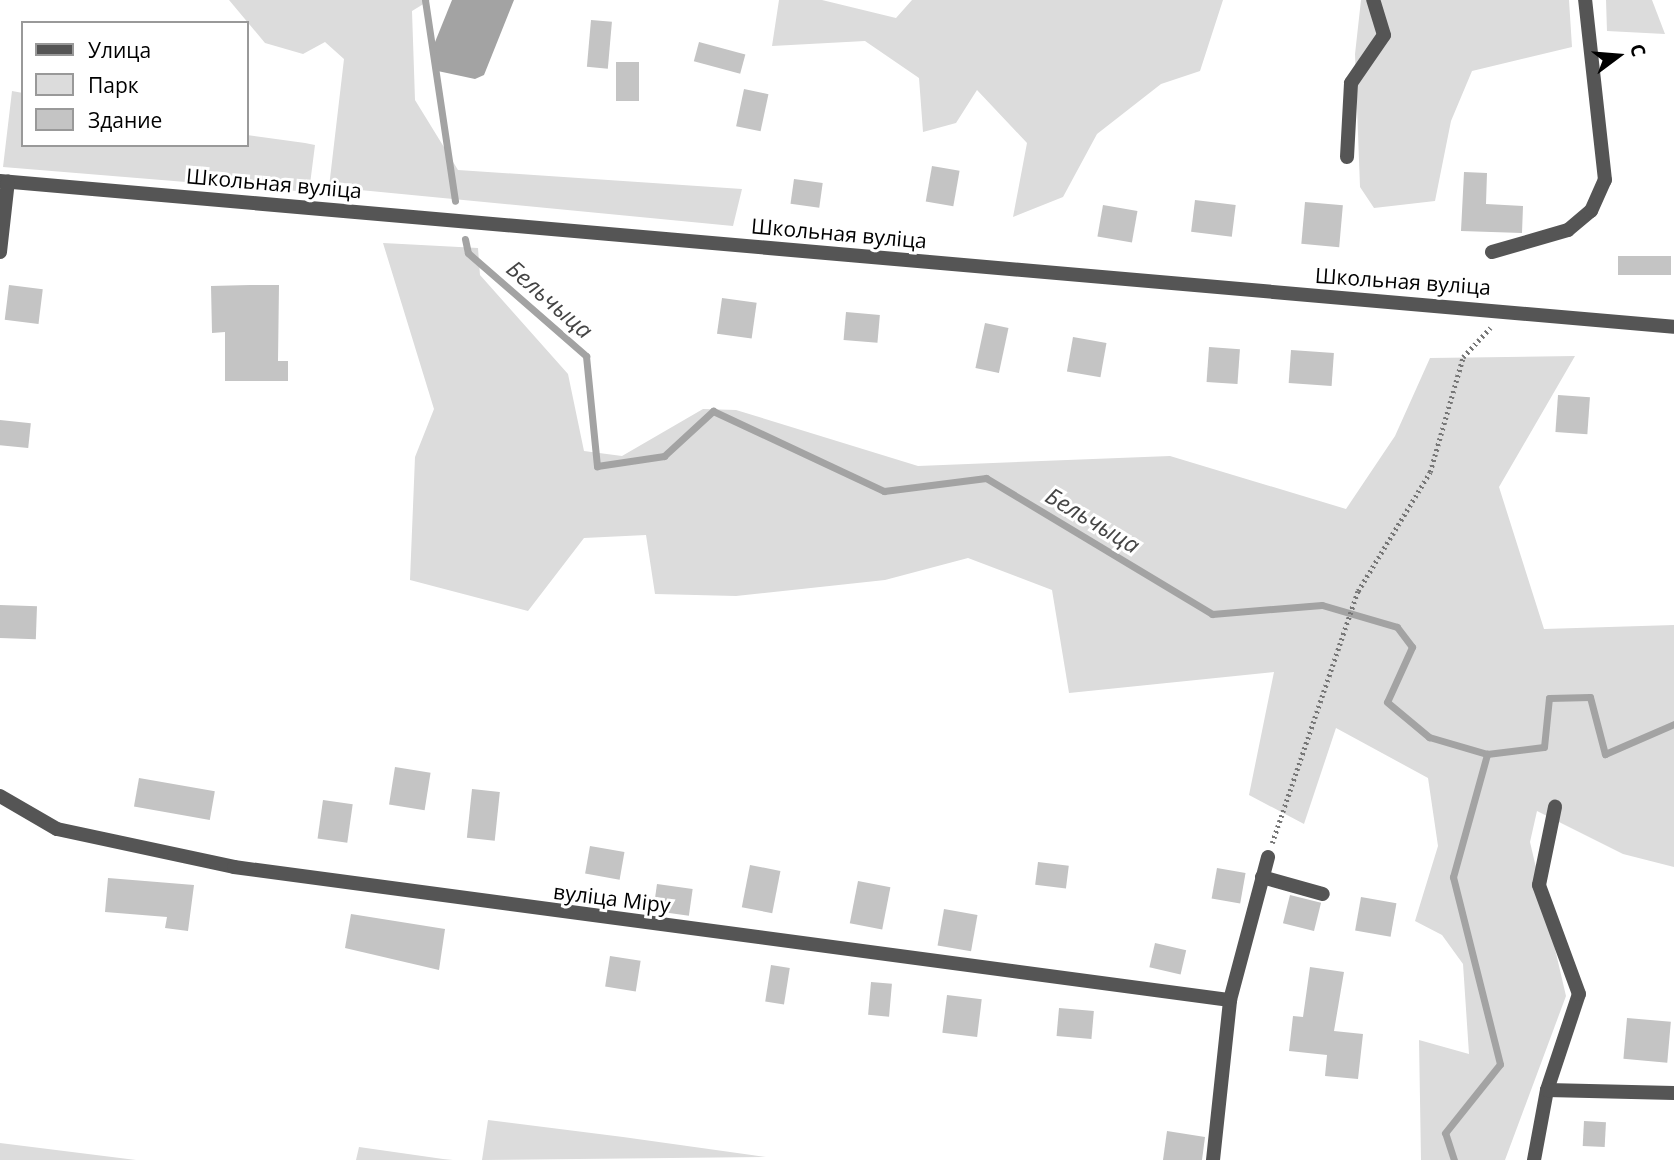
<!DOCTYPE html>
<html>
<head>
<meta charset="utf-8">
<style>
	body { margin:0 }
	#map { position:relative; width:1674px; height:1160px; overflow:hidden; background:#fff; font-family:"Open Sans",sans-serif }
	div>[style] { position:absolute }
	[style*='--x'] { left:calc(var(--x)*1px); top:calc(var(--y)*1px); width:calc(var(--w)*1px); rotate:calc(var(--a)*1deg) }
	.green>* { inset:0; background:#dcdcdc }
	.water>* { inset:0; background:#a3a3a3 }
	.stream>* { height:7px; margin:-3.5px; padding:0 3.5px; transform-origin:3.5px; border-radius:3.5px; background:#a3a3a3 }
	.building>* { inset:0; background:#c4c4c4; transform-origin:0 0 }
	.path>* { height:4.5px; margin-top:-2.25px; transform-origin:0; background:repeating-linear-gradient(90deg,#777 0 2px,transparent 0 5.5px) }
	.service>* { height:14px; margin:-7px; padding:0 7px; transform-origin:7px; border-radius:7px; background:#555 }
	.minor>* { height:14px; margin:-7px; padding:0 7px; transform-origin:7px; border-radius:7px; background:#555 }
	span { translate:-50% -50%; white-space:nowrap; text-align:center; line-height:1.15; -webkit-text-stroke:6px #fff; paint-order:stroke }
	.street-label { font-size:21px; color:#000 }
	.water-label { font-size:23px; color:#444; font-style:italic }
	.legend { position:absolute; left:21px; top:21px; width:228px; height:126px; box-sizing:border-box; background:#fff; border:2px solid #999; margin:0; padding:9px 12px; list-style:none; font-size:21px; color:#000 }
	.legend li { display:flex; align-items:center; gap:14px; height:35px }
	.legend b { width:35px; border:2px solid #999 }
	.north { position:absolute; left:1583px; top:21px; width:70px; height:70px; -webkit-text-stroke:5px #fff; paint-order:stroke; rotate:74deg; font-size:19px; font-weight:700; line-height:28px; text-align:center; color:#000 }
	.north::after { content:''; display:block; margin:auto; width:24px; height:32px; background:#000; clip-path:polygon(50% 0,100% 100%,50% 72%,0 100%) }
</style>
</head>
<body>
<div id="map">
	<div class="green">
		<i style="clip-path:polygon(229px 0,430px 0,412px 11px,415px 100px,458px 170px,742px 189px,733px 226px,329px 187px,344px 59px,325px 42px,303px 54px,265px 43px)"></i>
		<i style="clip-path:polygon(779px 0,822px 0,896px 18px,912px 0,1223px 0,1200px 71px,1161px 84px,1097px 134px,1063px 197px,1013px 217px,1027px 143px,977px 90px,956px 123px,923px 132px,919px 78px,865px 41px,772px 46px)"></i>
		<i style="clip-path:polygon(1361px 0,1569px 0,1572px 47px,1472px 71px,1451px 121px,1435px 201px,1374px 208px,1360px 187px,1355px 54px)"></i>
		<i style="clip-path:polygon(1606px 0,1652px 0,1665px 34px,1607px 31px)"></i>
		<i style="clip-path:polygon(12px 91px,23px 93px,23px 145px,247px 145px,247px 135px,305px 143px,315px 145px,309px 192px,3px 167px)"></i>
		<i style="clip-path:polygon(383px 243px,478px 248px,480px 275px,568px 374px,584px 451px,622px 456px,703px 409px,736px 410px,918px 466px,1170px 456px,1346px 509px,1395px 436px,1430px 358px,1575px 356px,1499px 487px,1544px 629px,1674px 625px,1674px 867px,1623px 854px,1537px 811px,1530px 842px,1566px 996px,1505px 1160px,1421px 1160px,1419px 1040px,1469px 1054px,1463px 964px,1442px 935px,1415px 921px,1438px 846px,1428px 778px,1336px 728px,1304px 824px,1249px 795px,1274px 672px,1069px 693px,1052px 590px,968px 558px,885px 580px,736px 596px,655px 594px,646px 535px,584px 538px,528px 611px,410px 580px,415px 457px,434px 409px)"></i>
		<i style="clip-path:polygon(488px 1120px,623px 1137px,766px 1157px,482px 1160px)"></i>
		<i style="clip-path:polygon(0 1143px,136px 1160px,0 1160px)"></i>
		<i style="clip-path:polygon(359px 1147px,443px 1159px,453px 1160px,356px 1160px)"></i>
	</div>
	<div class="water">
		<i style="clip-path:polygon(452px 0,514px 0,484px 75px,475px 79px,433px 70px,431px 52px)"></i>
	</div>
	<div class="stream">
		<i style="--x:425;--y:0;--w:203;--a:81.5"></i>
		<i style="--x:465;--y:239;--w:14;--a:78"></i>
		<i style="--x:468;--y:253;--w:157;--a:41.1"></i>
		<i style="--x:586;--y:356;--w:111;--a:84.3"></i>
		<i style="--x:597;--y:466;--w:68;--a:-8.5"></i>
		<i style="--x:664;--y:456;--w:67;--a:-42.6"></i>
		<i style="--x:713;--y:411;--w:189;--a:25.1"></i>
		<i style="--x:884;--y:491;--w:103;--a:-7.3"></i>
		<i style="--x:986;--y:478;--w:264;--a:31"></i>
		<i style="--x:1212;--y:614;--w:110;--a:-4.7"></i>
		<i style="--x:1322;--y:605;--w:78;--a:16.3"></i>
		<i style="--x:1397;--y:627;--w:25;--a:53"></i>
		<i style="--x:1412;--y:647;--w:60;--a:114.4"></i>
		<i style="--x:1387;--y:702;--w:55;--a:39.8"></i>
		<i style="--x:1429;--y:737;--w:60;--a:16.3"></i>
		<i style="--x:1487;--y:754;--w:57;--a:-7"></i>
		<i style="--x:1544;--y:747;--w:49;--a:-84.2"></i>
		<i style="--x:1549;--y:698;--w:41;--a:-1.4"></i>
		<i style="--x:1590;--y:697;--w:59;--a:75.3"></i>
		<i style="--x:1605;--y:754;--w:75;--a:-23.5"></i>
		<i style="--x:1454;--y:1160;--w:28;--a:-108"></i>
		<i style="--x:1445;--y:1133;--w:88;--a:-51.4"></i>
		<i style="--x:1500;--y:1064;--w:193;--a:-104.1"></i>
		<i style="--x:1453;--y:877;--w:128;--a:-74.5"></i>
	</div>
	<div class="building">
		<i style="left:591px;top:20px;width:21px;height:47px;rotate:5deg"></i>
		<i style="left:699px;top:42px;width:48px;height:20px;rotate:15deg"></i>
		<i style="left:616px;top:62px;width:23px;height:39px"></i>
		<i style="left:744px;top:89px;width:25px;height:38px;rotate:12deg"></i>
		<i style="left:932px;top:166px;width:28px;height:36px;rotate:10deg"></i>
		<i style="clip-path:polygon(1464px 172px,1487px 173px,1486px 204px,1523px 206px,1522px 233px,1461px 231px)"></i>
		<i style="left:794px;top:179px;width:29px;height:25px;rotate:8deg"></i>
		<i style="left:1195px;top:200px;width:41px;height:32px;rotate:7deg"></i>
		<i style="left:1305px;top:202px;width:38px;height:42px;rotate:5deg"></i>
		<i style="left:1103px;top:205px;width:35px;height:32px;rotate:10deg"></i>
		<i style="left:1618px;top:256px;width:53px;height:19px"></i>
		<i style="left:9px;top:285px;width:34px;height:35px;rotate:7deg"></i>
		<i style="clip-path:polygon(250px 285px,279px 285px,278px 361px,288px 361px,288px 381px,225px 381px,225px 332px,212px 333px,211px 286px)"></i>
		<i style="left:722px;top:298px;width:35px;height:36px;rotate:8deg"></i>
		<i style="left:846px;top:312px;width:34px;height:28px;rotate:5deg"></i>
		<i style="left:985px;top:323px;width:24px;height:46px;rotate:12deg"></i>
		<i style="left:1073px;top:337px;width:34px;height:35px;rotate:10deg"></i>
		<i style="left:1209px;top:347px;width:31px;height:35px;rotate:4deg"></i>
		<i style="left:1291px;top:350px;width:43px;height:33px;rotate:4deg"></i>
		<i style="left:1558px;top:395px;width:32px;height:37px;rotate:4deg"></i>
		<i style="left:0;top:420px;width:31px;height:25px;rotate:6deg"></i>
		<i style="left:0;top:605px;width:37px;height:33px;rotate:2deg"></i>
		<i style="left:395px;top:767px;width:36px;height:38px;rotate:9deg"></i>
		<i style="left:139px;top:778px;width:77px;height:29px;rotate:10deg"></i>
		<i style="left:472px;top:789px;width:28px;height:49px;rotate:6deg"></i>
		<i style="left:323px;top:800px;width:30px;height:39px;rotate:8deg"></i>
		<i style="left:590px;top:846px;width:35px;height:28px;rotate:10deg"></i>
		<i style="left:1038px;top:862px;width:31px;height:23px;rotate:7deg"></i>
		<i style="left:750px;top:865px;width:31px;height:43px;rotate:11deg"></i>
		<i style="left:1217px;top:868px;width:29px;height:31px;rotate:10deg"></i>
		<i style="clip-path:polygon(108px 878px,194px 885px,188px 931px,165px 928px,167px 917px,105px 912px)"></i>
		<i style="left:858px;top:881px;width:33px;height:43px;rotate:11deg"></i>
		<i style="left:657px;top:884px;width:36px;height:27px;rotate:8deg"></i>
		<i style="left:1290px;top:895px;width:32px;height:29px;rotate:14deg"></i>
		<i style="left:1361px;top:897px;width:36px;height:34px;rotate:10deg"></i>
		<i style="left:944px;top:909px;width:34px;height:37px;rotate:10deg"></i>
		<i style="clip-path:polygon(351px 914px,445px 929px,439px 970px,345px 948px)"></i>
		<i style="left:1155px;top:943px;width:32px;height:25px;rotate:13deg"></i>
		<i style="left:610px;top:956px;width:31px;height:31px;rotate:9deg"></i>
		<i style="left:771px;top:965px;width:19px;height:37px;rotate:9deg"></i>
		<i style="clip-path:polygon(1310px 967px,1344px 972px,1334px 1031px,1363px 1034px,1358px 1079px,1325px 1076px,1327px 1055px,1289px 1051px,1293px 1016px,1303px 1017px)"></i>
		<i style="left:871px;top:982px;width:21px;height:33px;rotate:5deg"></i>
		<i style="left:947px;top:995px;width:35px;height:38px;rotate:7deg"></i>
		<i style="left:1059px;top:1008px;width:35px;height:28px;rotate:5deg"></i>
		<i style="left:1627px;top:1018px;width:44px;height:41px;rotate:5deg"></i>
		<i style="left:1584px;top:1121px;width:22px;height:25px;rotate:3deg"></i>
		<i style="clip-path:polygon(1167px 1131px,1205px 1137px,1202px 1160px,1163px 1160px)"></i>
	</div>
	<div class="path">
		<i style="--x:1272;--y:843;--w:266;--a:-71.2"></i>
		<i style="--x:1358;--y:591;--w:139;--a:-58.8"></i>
		<i style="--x:1430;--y:472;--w:120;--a:-74"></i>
		<i style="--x:1463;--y:357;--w:40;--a:-47"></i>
	</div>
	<div class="service">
		<i style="--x:1347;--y:157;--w:74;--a:-86.9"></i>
		<i style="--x:1351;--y:83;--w:58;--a:-55.5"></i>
		<i style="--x:1384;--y:35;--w:37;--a:-107"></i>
		<i style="--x:1492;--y:252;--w:79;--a:-16.1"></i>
		<i style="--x:1568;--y:230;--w:30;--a:-40"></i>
		<i style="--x:1591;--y:211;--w:34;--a:-66"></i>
		<i style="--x:1605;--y:180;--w:181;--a:-96.3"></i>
		<i style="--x:1262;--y:877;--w:63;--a:15.6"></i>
		<i style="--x:1534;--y:1160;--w:71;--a:-79.5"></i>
		<i style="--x:1547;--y:1090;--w:101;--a:-71.6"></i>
		<i style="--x:1579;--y:994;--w:116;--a:-110.2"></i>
		<i style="--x:1539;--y:885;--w:80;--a:-78.4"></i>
	</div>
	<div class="minor">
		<i style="--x:0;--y:181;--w:1680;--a:4.98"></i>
		<i style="--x:0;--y:252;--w:71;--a:-83.6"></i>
		<i style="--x:0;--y:796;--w:66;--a:30.1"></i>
		<i style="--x:57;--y:829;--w:181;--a:12.1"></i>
		<i style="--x:234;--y:867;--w:1005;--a:7.61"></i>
		<i style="--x:1547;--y:1090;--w:127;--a:1.4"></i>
		<i style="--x:1213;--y:1160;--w:161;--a:-83.9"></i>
		<i style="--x:1230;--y:1000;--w:148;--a:-75.1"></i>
	</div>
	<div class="street-label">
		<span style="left:274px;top:183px;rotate:5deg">Школьная вуліца</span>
		<span style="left:839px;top:233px;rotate:5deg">Школьная вуліца</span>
		<span style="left:1403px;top:281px;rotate:4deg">Школьная вуліца</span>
		<span style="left:612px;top:898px;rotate:7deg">вуліца Міру</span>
	</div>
	<div class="water-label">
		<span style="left:550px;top:299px;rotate:41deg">Бельчыца</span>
		<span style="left:1093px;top:520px;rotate:31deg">Бельчыца</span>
	</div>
	<ul class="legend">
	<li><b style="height:9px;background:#555"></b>Улица</li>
	<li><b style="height:19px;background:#dcdcdc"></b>Парк</li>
	<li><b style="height:19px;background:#c4c4c4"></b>Здание</li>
	</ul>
	<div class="north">С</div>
</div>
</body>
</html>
